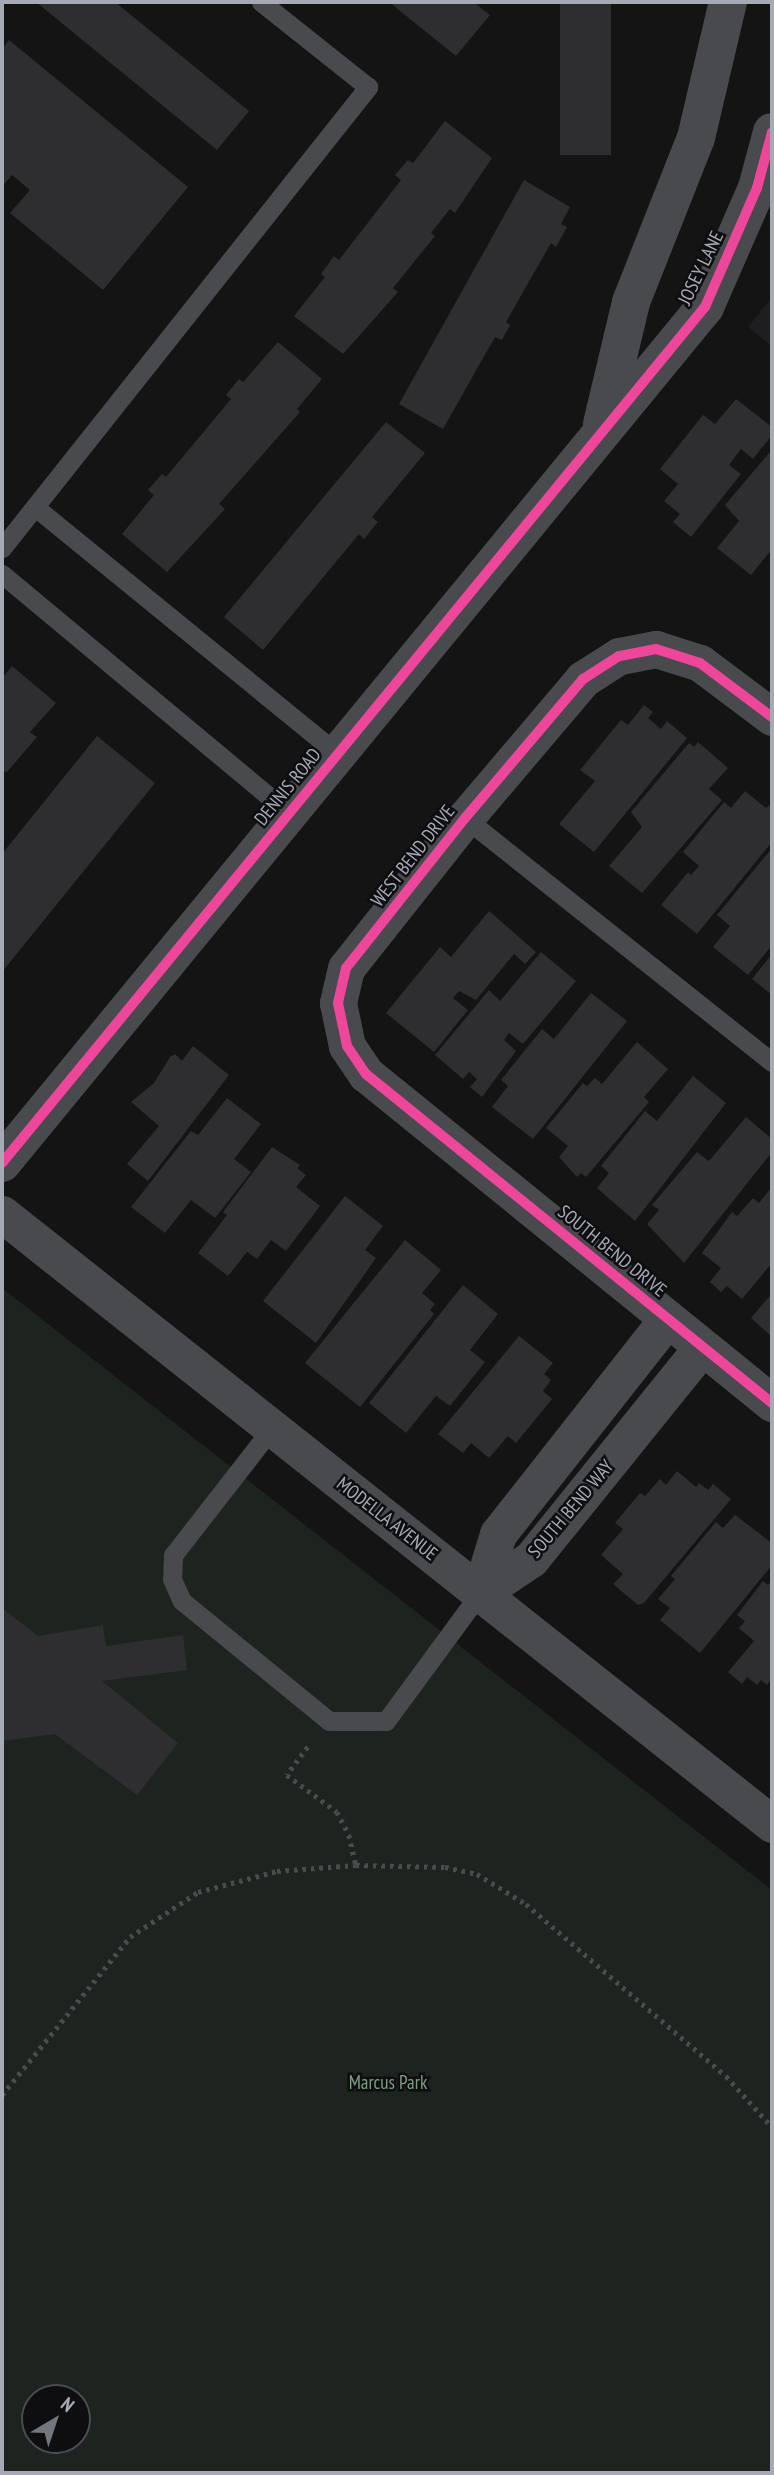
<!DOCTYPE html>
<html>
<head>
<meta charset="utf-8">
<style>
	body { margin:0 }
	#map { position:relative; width:774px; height:2475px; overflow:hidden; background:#141414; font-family:"PT Sans Narrow",sans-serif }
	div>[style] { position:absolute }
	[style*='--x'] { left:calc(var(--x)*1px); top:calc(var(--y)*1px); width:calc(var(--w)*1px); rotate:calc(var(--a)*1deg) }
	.built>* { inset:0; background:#1e1e20 }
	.green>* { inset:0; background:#1d231e }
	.building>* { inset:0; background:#2e2e30; transform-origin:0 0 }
	.path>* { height:4.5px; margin-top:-2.25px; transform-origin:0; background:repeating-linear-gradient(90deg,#4a4b4f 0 3.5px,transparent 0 8.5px) }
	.service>* { height:19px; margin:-9.5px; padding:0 9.5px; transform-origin:9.5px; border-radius:9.5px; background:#494a4d }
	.minor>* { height:37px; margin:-18.5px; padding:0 18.5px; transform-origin:18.5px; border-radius:18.5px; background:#494a4d }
	.tertiary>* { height:38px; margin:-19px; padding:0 19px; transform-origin:19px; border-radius:19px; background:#494a4d }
	.cycleway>* { height:10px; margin:-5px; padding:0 5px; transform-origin:5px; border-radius:5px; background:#ed469a }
	span { translate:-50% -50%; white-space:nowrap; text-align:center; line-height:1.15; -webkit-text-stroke:5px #0e0e10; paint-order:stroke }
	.street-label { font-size:19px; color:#a5aab5 }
	.park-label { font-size:19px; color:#7d9f80 }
	.frame { position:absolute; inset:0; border:4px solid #a5aab5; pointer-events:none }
	.north { position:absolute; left:21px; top:2384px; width:70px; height:70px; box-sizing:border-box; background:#0e0e10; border:2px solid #4a4c52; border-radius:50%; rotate:39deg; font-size:19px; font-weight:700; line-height:28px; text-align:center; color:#a5aab5 }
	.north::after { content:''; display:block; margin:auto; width:24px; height:32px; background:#72767d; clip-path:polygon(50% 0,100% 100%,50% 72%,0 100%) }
</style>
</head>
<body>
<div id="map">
	<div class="built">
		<i style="clip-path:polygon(772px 297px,772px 346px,748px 327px)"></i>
	</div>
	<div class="green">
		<i style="clip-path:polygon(evenodd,2px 1288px,772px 1890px,772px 2473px,2px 2473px,2px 1288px,35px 2398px,77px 2398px,77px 2440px,35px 2440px,35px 2398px)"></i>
	</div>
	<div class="building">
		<i style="clip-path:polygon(36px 2px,115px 2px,249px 111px,217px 150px)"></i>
		<i style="clip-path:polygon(389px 2px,473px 2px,490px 15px,456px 56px)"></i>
		<i style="left:560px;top:2px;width:51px;height:153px"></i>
		<i style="clip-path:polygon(9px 40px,188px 187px,103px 290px,10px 213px,30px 190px,12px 175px,2px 187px,2px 49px)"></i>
		<i style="clip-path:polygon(445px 121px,492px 158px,455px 213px,450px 209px,431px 233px,435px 236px,393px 288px,398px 292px,343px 354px,294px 316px,325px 277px,321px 274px,334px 256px,339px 260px,401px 180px,395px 175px,408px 160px,413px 163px)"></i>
		<i style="clip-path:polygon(524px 180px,570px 207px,561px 224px,567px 227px,556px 247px,551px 243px,506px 322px,510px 325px,502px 340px,495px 337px,443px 429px,399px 404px)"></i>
		<i style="clip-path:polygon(278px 342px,322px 379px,297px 409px,300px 412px,219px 504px,225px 509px,167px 572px,122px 534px,154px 495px,148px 490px,162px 474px,166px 477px,231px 399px,226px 395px,239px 379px,243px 382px)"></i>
		<i style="clip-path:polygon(736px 399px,772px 427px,772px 435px,753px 459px,741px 449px,729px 465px,741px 474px,691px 537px,673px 522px,680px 514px,664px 501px,678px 484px,660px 469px,703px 415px,715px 424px)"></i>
		<i style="clip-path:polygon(386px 422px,425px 453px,372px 517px,378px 522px,364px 539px,359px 534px,263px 650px,224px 617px)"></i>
		<i style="clip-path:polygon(770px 452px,772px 549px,751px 575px,717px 548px,739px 521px,725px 505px)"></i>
		<i style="clip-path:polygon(12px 666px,56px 703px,30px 732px,37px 737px,7px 772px,2px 771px,2px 678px)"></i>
		<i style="clip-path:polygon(644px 705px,653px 712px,648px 718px,661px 729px,667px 721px,687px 738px,594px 852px,559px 824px,595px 781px,580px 770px,621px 720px,628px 725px)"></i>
		<i style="clip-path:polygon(97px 736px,155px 783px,2px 972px,2px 854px)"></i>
		<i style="clip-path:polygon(698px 742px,728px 768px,709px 789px,722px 800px,642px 893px,609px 866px,642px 827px,631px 812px,689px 743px,694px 747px)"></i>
		<i style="clip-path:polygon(745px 791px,766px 808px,772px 803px,772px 842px,697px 934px,661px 905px,688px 872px,691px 875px,699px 866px,683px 852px,724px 802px,731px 808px)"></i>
		<i style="clip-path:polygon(772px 848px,772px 945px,748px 975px,713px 947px,730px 926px,717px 915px)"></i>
		<i style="clip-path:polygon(489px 911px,536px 952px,525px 964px,514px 954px,476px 1000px,459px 991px,453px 998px,468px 1010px,434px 1052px,386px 1013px,440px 947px,451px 957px)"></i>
		<i style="clip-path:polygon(541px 952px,576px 981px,523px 1044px,509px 1033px,504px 1040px,516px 1051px,482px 1097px,470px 1087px,477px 1079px,469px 1072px,463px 1079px,435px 1055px,489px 990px,500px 1001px)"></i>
		<i style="clip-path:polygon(772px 954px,772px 995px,752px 979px)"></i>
		<i style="clip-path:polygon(591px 993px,627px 1021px,533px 1139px,492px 1107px,508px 1086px,501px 1080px,542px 1029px,554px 1039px)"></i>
		<i style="clip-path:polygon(637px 1042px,668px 1069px,644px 1097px,649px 1102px,586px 1177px,581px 1173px,577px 1177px,559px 1157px,568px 1146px,546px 1128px,583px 1083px,587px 1086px,595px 1078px,602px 1084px)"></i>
		<i style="clip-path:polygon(193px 1046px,229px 1075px,148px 1181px,127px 1164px,159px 1126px,131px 1102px,154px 1083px,170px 1057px,175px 1054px,182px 1061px)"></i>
		<i style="clip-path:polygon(693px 1076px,726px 1103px,635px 1221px,597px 1188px,609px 1173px,601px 1166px,645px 1111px,657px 1121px)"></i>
		<i style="clip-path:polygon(227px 1098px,261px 1124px,234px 1159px,251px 1172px,215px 1218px,191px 1200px,165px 1233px,131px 1207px,191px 1131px,198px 1135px)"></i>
		<i style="clip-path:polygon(746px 1117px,772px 1139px,772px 1152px,684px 1263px,647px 1224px,659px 1210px,652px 1205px,697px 1152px,709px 1161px)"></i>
		<i style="clip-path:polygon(272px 1147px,300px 1165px,297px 1168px,306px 1175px,296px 1187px,320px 1206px,286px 1251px,271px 1240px,257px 1259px,247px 1252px,228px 1276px,198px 1253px,227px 1215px,223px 1212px)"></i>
		<i style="clip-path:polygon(772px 1187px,772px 1263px,742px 1299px,727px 1286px,721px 1292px,710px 1282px,721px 1268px,702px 1253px,732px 1212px,737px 1216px,753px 1198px,759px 1203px)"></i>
		<i style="clip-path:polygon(345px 1196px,383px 1226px,365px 1250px,376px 1258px,316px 1343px,263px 1301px)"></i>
		<i style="clip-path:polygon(405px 1240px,441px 1270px,422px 1293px,435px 1304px,430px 1310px,434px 1314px,360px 1407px,305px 1363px)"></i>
		<i style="clip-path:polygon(463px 1285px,498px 1314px,470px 1350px,485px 1362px,450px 1406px,436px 1396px,406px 1433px,369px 1403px)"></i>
		<i style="clip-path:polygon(772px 1293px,772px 1337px,751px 1318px)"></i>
		<i style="clip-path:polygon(519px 1336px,553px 1363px,544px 1374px,551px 1380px,543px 1391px,552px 1399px,516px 1443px,508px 1436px,489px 1458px,471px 1443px,463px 1453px,438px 1434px)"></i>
		<i style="clip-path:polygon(677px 1471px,696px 1487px,699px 1483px,708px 1490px,713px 1484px,731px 1499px,644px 1603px,638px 1605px,613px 1584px,623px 1574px,601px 1555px,623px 1529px,615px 1523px,640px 1493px,645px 1496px,660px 1479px,666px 1485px)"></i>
		<i style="clip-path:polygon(735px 1515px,772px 1543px,772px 1565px,700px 1653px,660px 1620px,670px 1608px,658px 1599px,675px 1579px,671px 1576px,716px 1522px,723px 1528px)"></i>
		<i style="clip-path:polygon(772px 1580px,772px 1678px,767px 1685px,761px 1680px,757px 1685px,747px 1677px,742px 1684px,728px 1672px,754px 1641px,739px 1628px,745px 1621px,737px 1615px,763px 1581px,768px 1585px)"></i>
		<i style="clip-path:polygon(2px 1608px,38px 1636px,103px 1625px,106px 1646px,183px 1635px,187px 1670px,102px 1681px,178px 1743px,137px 1795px,55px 1734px,2px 1741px)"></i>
	</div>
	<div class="path">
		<i style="--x:308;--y:1747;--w:35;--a:127"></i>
		<i style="--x:287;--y:1775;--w:62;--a:36.5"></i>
		<i style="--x:337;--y:1812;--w:26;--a:62"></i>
		<i style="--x:349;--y:1835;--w:31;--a:77"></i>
		<i style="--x:2;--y:2095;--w:203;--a:-51"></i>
		<i style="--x:130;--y:1937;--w:82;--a:-33.5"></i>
		<i style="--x:198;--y:1892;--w:82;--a:-14.9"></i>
		<i style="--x:277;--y:1871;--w:79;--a:-4.3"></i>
		<i style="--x:356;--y:1865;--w:89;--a:1.3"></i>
		<i style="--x:445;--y:1867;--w:33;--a:12"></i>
		<i style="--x:477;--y:1874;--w:57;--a:31.5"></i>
		<i style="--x:526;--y:1904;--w:264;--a:40.7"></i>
		<i style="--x:726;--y:2076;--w:69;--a:48"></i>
	</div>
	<div class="service">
		<i style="--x:35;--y:507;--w:391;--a:39.2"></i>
		<i style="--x:2;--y:548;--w:589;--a:-51.55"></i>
		<i style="--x:368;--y:87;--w:137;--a:-141.5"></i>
		<i style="--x:2;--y:574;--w:373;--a:39.8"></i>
		<i style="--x:465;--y:818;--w:392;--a:38.5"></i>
		<i style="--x:272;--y:1428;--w:161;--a:127.9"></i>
		<i style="--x:173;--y:1555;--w:24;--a:92"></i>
		<i style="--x:172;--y:1579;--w:24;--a:66"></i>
		<i style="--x:182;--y:1601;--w:190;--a:39.2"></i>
		<i style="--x:329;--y:1721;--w:57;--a:0"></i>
		<i style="--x:386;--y:1721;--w:159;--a:-53.7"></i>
	</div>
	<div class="minor">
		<i style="--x:772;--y:717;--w:90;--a:-143.1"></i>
		<i style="--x:700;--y:663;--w:46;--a:-162.3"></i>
		<i style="--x:656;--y:649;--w:38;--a:169"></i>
		<i style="--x:619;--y:656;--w:43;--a:147.4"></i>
		<i style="--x:583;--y:679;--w:182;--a:130.3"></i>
		<i style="--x:465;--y:818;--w:191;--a:128.4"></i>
		<i style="--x:346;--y:968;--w:36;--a:103"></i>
		<i style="--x:338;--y:1003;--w:44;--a:78.2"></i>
		<i style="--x:347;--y:1046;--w:34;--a:56"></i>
		<i style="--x:366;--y:1074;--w:523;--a:39.02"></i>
		<i style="--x:2;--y:1214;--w:982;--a:38.39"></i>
		<i style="--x:480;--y:1593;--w:62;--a:-73"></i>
		<i style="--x:498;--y:1534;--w:273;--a:-51.8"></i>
		<i style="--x:480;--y:1593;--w:61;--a:-33.7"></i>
		<i style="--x:531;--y:1559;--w:272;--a:-51.1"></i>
	</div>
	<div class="tertiary">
		<i style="--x:602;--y:424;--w:125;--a:-76.6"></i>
		<i style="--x:631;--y:302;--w:176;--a:-68.4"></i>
		<i style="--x:696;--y:138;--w:140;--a:-76.8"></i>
		<i style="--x:2;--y:1163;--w:1108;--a:-50.61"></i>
		<i style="--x:705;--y:307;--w:130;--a:-66.4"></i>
		<i style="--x:757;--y:188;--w:58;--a:-75"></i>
	</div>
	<div class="cycleway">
		<i style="--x:772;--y:717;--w:90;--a:-143.1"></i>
		<i style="--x:700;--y:663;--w:46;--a:-162.3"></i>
		<i style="--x:656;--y:649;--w:38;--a:169"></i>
		<i style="--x:619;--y:656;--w:43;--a:147.4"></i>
		<i style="--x:583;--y:679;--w:182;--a:130.3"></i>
		<i style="--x:465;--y:818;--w:191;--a:128.4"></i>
		<i style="--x:346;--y:968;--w:36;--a:103"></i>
		<i style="--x:338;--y:1003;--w:44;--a:78.2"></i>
		<i style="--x:347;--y:1046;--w:34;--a:56"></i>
		<i style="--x:366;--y:1074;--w:523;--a:39.02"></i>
		<i style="--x:2;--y:1163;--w:1108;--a:-50.61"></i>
		<i style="--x:705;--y:307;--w:130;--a:-66.4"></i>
		<i style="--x:757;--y:188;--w:58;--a:-75"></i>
	</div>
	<div class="street-label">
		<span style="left:701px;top:268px;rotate:-64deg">JOSEY LANE</span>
		<span style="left:288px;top:787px;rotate:-51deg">DENNIS ROAD</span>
		<span style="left:413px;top:856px;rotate:-52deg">WEST BEND DRIVE</span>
		<span style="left:612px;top:1251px;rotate:39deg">SOUTH BEND DRIVE</span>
		<span style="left:571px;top:1509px;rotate:-50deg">SOUTH BEND WAY</span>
		<span style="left:387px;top:1519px;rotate:38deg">MODELLA AVENUE</span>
	</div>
	<div class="park-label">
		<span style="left:388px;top:2083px">Marcus Park</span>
	</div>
	<div class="frame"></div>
	<div class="north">N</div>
</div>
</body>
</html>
